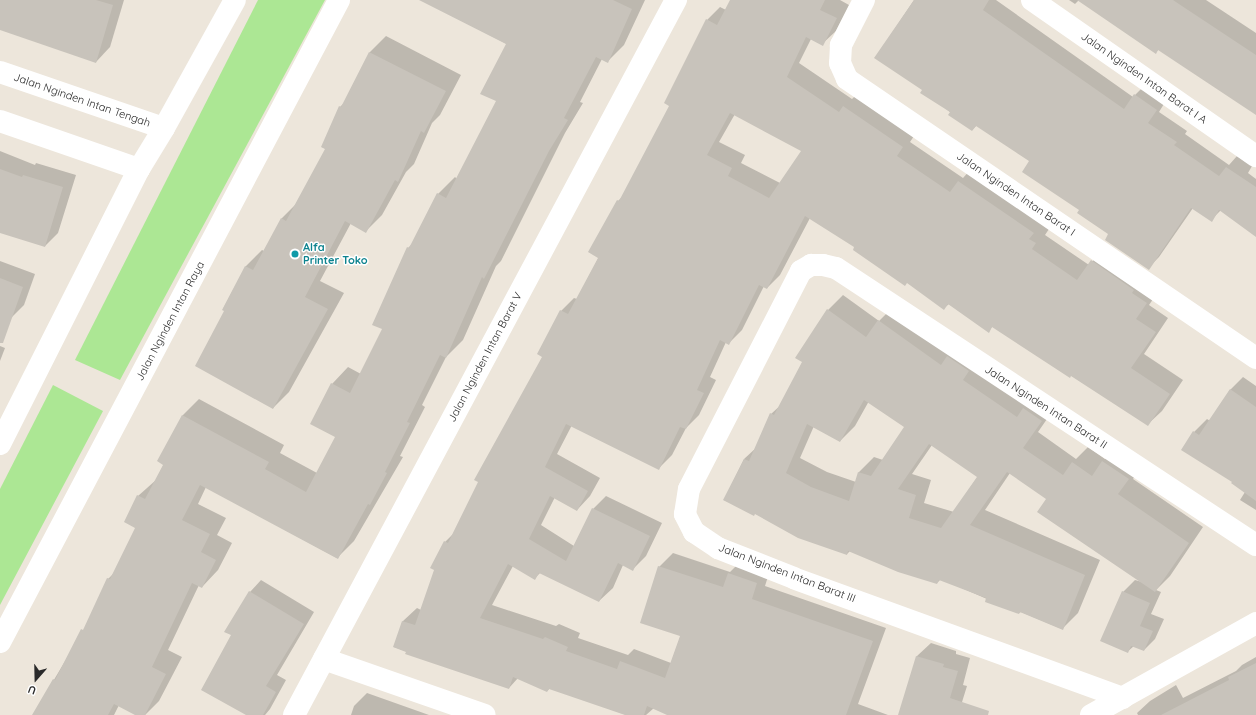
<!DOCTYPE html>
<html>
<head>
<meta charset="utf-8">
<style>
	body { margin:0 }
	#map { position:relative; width:1256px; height:715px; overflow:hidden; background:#ede6db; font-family:Quicksand,sans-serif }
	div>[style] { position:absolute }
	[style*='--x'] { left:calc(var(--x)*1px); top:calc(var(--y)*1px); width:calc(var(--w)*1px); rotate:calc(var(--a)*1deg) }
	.green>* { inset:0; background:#ace794 }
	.shadow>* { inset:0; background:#0003 }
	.building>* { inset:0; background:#c8c3bb }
	.street>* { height:22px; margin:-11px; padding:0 11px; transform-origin:11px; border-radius:11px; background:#fff }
	.secondary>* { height:22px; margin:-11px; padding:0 11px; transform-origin:11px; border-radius:11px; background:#fff }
	.dots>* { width:11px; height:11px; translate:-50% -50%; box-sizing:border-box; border:2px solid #fff; border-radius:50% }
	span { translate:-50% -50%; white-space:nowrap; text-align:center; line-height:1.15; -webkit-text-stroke:3px #fff; paint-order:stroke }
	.street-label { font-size:11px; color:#2a2a2a }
	.culture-label { font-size:11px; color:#0d838f; font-weight:700 }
	.left { translate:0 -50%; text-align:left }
	.north { position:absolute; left:16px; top:659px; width:40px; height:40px; -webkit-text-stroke:3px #fff; paint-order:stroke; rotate:200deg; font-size:11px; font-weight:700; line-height:16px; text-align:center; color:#2a2a2a }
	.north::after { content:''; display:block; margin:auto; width:14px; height:18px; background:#2a2a2a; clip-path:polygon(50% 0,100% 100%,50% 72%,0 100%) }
</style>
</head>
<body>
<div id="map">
	<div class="green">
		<i style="clip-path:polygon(258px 0,325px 0,120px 380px,75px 360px)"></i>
		<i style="clip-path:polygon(53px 385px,103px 411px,0 605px,0 489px)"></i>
	</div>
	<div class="shadow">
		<i style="clip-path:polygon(0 0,124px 0,110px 47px,96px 62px,0 29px)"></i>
		<i style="clip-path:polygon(421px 0,645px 0,624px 45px,607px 62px,602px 59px,580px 102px,583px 103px,565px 133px,501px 261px,496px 266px,463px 340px,446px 357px,422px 405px,425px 407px,400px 456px,403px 457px,354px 541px,337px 558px,206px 487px,198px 504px,226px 518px,217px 535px,232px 543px,218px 570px,202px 587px,199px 585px,168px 650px,182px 657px,159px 701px,145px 715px,138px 715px,119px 705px,114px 715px,33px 715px,86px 626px,108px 579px,114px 573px,137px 528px,138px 496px,156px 480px,164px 464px,183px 415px,199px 399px,284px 445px,280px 453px,317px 473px,337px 436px,332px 384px,348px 367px,361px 374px,383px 329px,408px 248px,413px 243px,438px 194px,455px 177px,457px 179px,497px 101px,507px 44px)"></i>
		<i style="clip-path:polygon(evenodd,731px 0,840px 0,849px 5px,836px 31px,822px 44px,811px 39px,799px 63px,852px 99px,857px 94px,916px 133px,910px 142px,963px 178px,972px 168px,1049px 229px,1045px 235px,1089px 265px,1105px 248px,1160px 289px,1149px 305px,1168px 318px,1144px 354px,1183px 380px,1162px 411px,1148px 424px,993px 326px,988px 331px,949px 304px,944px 308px,856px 247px,810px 218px,780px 275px,767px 288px,764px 286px,742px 330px,729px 343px,726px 342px,710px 377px,716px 380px,699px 415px,686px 428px,672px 455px,659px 468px,572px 425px,557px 454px,600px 478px,590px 496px,577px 510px,555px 497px,541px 525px,574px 546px,593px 509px,606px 496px,662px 523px,646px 556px,633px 569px,623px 565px,613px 588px,599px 601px,541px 572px,535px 578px,513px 566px,492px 605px,556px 626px,559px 624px,580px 633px,578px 638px,628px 655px,634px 649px,671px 663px,681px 635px,659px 567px,673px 553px,730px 572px,742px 560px,770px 570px,765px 586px,886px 628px,858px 704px,888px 715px,670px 715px,654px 708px,646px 715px,627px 715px,550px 688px,547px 691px,518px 678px,509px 688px,394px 647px,403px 621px,417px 608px,421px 610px,445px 542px,454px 533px,543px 356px,561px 311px,574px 298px,577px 299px,599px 257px,618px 201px,623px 196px,671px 106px,707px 20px,720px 7px,726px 10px,731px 0,735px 114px,803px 150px,780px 183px,741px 163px,745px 155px,719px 142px,735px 114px)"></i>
		<i style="clip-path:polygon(914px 0,996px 0,1133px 97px,1146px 84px,1167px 99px,1159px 112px,1187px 131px,1185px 134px,1229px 165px,1237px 156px,1252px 166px,1248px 173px,1256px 179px,1256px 235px,1221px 210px,1211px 220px,1193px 208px,1159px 257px,1148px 268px,1030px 161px,977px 125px,972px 130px,923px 90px,876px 57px)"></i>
		<i style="clip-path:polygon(1069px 0,1206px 0,1256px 33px,1256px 111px,1159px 49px,1156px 52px,1079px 0,1075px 4px)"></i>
		<i style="clip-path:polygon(386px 36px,461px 75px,440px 115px,432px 123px,414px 164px,406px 172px,382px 215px,366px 231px,351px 223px,320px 281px,344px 293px,289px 392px,273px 408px,226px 311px,223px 309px,246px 266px,262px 250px,264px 251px,282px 218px,296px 204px,326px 149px,322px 147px,340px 107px,344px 103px,370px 52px)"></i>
		<i style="clip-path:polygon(0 151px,35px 165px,36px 163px,76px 175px,58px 233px,45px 246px,0 232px)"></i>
		<i style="clip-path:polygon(0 261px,35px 274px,24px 305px,11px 318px,0 314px)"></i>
		<i style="clip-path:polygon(evenodd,843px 295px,879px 321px,894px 306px,1056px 406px,1038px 432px,1076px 459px,1088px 447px,1105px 459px,1118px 447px,1143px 464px,1133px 479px,1203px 527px,1170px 576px,1156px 590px,1161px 592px,1151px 614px,1164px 619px,1155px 639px,1144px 650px,1134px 646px,1127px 652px,1123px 592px,1135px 580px,1142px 582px,1048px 498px,1010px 473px,985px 510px,1100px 560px,1078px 613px,1062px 629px,1021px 612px,1019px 613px,941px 579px,937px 583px,850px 551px,847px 554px,724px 500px,744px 459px,757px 447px,771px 414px,782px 404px,828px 310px,843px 295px,869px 401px,906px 426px,883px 460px,874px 457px,859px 472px,856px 482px,827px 472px,800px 458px,814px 426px,840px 441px,855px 426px,869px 401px,843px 295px,932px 445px,978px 476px,954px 512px,924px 503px,931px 480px,912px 474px,932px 445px)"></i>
		<i style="clip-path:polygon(0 346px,5px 348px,0 361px)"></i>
		<i style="clip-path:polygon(1243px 377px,1256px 386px,1256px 510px,1240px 500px,1245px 492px,1233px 482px,1194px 432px,1207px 419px,1210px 421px,1230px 390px)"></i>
		<i style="clip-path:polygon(261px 580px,314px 612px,277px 675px,286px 680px,270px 709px,265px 715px,248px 715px,232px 635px,250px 592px)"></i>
		<i style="clip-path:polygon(931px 643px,956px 651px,956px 654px,970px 658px,963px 685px,967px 686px,958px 715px,899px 715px,917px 656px)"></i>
		<i style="clip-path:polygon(1256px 657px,1256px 715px,1138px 715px,1137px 713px,1150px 701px,1176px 685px,1183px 698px,1236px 671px,1242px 665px)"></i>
		<i style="clip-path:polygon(367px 693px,429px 715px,351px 715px,354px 706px)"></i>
	</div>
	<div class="building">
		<i style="clip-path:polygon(0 0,96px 0,113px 5px,96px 63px,0 30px)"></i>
		<i style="clip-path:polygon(419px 0,613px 0,632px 9px,608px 63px,596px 57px,564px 118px,568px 120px,549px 151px,484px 279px,482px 277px,446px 358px,440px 355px,407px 422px,410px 423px,385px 472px,387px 473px,370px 505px,368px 504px,338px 559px,200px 485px,182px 520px,210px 534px,201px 552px,216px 560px,202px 588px,192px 583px,152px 667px,166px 674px,145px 715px,135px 715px,114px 704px,108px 715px,32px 715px,53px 679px,55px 680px,81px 629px,83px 630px,107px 578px,110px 579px,135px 528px,124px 522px,137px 495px,145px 499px,163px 465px,157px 461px,182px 415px,269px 462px,265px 469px,306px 492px,335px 437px,310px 424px,331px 383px,350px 393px,382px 329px,372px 325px,407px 247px,409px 248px,437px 193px,446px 198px,496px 101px,480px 94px,506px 44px)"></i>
		<i style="clip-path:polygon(evenodd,730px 0,825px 0,820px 10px,837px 18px,823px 46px,806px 37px,787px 77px,839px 112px,843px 106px,903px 147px,897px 156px,950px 192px,958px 181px,1034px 233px,1029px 239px,1036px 243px,1032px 249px,1077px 280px,1091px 260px,1134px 290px,1132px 293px,1147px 303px,1136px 319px,1156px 332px,1131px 368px,1170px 394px,1148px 426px,1071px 376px,1070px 378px,992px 327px,989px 333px,948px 304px,944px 310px,907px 283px,905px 286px,853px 250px,854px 247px,805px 216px,767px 289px,759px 285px,729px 345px,720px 340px,697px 390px,704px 393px,686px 429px,680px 427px,659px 470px,566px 424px,545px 467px,588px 491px,577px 511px,550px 496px,529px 539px,566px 561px,592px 508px,650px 536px,633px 571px,618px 563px,599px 602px,539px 573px,535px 580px,508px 564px,480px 618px,543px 639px,545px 637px,568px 647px,566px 651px,617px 669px,620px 661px,665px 678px,680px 636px,640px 623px,658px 566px,723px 587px,728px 573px,757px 583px,752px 599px,873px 641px,846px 715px,667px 715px,647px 706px,644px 715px,625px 715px,549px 689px,547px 692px,513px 677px,509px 689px,405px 654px,406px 652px,393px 647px,402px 621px,415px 625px,434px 570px,430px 568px,444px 541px,448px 543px,478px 482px,474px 480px,542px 357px,537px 354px,560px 310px,568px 314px,598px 258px,588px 252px,617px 200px,619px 201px,669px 106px,664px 103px,706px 19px,717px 25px,730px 0,730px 113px,801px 151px,769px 198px,728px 176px,732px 168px,707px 155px,730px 113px)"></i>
		<i style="clip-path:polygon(914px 0,989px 0,983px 10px,1124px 109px,1134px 94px,1157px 110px,1148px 123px,1177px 142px,1174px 145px,1219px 176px,1226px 167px,1256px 187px,1256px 237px,1219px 210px,1212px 222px,1191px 208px,1149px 270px,1105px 240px,1108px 234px,1077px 213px,1079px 210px,1022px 172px,1029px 161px,976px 126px,972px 131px,948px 115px,950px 112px,920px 93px,922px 90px,874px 58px)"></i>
		<i style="clip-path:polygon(1077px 0,1173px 0,1188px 10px,1256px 55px,1256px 115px,1158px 50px,1156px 54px)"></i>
		<i style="clip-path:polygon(369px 52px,446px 91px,424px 133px,421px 131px,398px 182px,395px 180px,366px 233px,345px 221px,305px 297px,328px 309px,273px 409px,195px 366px,224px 311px,222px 310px,245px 266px,253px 270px,281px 218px,286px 221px,325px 149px,321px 147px,339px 106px,341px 107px)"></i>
		<i style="clip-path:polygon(0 169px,22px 177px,23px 175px,63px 187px,45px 247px,0 233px)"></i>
		<i style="clip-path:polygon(0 278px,23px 287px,3px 343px,0 343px)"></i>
		<i style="clip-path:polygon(evenodd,827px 309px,866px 337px,878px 320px,941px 365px,947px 356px,969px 371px,963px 380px,1017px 417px,1023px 408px,1042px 421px,1023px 448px,1063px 475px,1072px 462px,1092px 476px,1102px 461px,1129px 479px,1118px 494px,1189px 543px,1155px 592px,1037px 512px,1046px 499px,1007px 472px,970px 525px,1085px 575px,1063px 630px,1020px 612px,1019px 614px,985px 602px,986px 598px,939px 580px,937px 584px,898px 572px,848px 551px,847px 555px,798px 538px,755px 514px,754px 516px,723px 500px,744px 459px,749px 461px,770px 413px,774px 415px,802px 362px,795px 358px,827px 309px,864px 400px,904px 427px,871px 476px,858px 472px,849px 501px,811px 487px,786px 473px,807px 424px,840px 442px,864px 400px,827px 309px,929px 444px,977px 477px,941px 528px,909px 518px,916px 495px,898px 489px,929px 444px)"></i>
		<i style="clip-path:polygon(1230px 389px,1256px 407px,1256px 501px,1231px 483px,1232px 482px,1181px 450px,1193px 431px,1199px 435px)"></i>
		<i style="clip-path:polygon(249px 591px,304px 624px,266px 686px,276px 692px,263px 715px,246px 715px,201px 690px,231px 635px,224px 632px)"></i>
		<i style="clip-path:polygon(1122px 591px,1150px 603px,1140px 626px,1153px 631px,1144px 651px,1131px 646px,1128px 653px,1100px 641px)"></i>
		<i style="clip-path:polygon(916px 656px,944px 664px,943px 667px,958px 671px,950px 698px,989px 711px,988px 715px,898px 715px)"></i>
		<i style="clip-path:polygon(1256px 663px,1256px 715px,1161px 715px,1229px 680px,1228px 677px)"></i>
	</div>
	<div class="street">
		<i style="--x:864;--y:0;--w:51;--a:117.1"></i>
		<i style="--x:841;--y:45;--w:18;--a:93"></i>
		<i style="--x:840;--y:63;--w:17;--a:66"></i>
		<i style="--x:847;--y:79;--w:495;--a:34.3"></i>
		<i style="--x:1032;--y:0;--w:273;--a:34.9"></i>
		<i style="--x:0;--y:72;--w:173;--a:18.9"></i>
		<i style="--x:0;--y:121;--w:147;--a:19.1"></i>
		<i style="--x:324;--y:659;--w:170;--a:19.2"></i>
		<i style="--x:1123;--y:698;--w:350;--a:-160"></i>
		<i style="--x:794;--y:578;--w:82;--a:-158.5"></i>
		<i style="--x:718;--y:548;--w:29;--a:-146"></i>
		<i style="--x:694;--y:532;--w:20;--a:-117"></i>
		<i style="--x:685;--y:514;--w:25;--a:-81"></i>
		<i style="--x:689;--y:489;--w:245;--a:-62.8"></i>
		<i style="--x:801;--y:271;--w:12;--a:-31"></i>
		<i style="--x:811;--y:265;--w:12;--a:0"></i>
		<i style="--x:823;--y:265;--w:13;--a:13"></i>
		<i style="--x:836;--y:268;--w:503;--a:33.41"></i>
		<i style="--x:294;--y:715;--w:811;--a:-61.89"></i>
		<i style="--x:1091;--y:715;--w:189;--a:-29.1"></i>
	</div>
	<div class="secondary">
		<i style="--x:0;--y:444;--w:308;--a:-63.2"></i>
		<i style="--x:139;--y:169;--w:48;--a:-58.6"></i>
		<i style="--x:164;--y:128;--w:146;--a:-61"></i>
		<i style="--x:0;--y:642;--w:726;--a:-62.16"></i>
	</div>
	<div class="dots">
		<i style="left:295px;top:254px;background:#0f9aa8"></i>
	</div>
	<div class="street-label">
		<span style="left:1144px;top:78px;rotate:35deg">Jalan Nginden Intan Barat I A</span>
		<span style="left:82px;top:100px;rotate:19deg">Jalan Nginden Intan Tengah</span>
		<span style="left:1016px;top:194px;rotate:34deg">Jalan Nginden Intan Barat I</span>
		<span style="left:170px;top:321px;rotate:-62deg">Jalan Nginden Intan Raya</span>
		<span style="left:485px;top:357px;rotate:-62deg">Jalan Nginden Intan Barat V</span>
		<span style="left:1046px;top:407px;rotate:33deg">Jalan Nginden Intan Barat II</span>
		<span style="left:787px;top:573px;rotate:21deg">Jalan Nginden Intan Barat III</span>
	</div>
	<div class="culture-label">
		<span class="left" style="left:303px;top:254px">Alfa<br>Printer Toko</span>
	</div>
	<div class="north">U</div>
</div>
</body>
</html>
